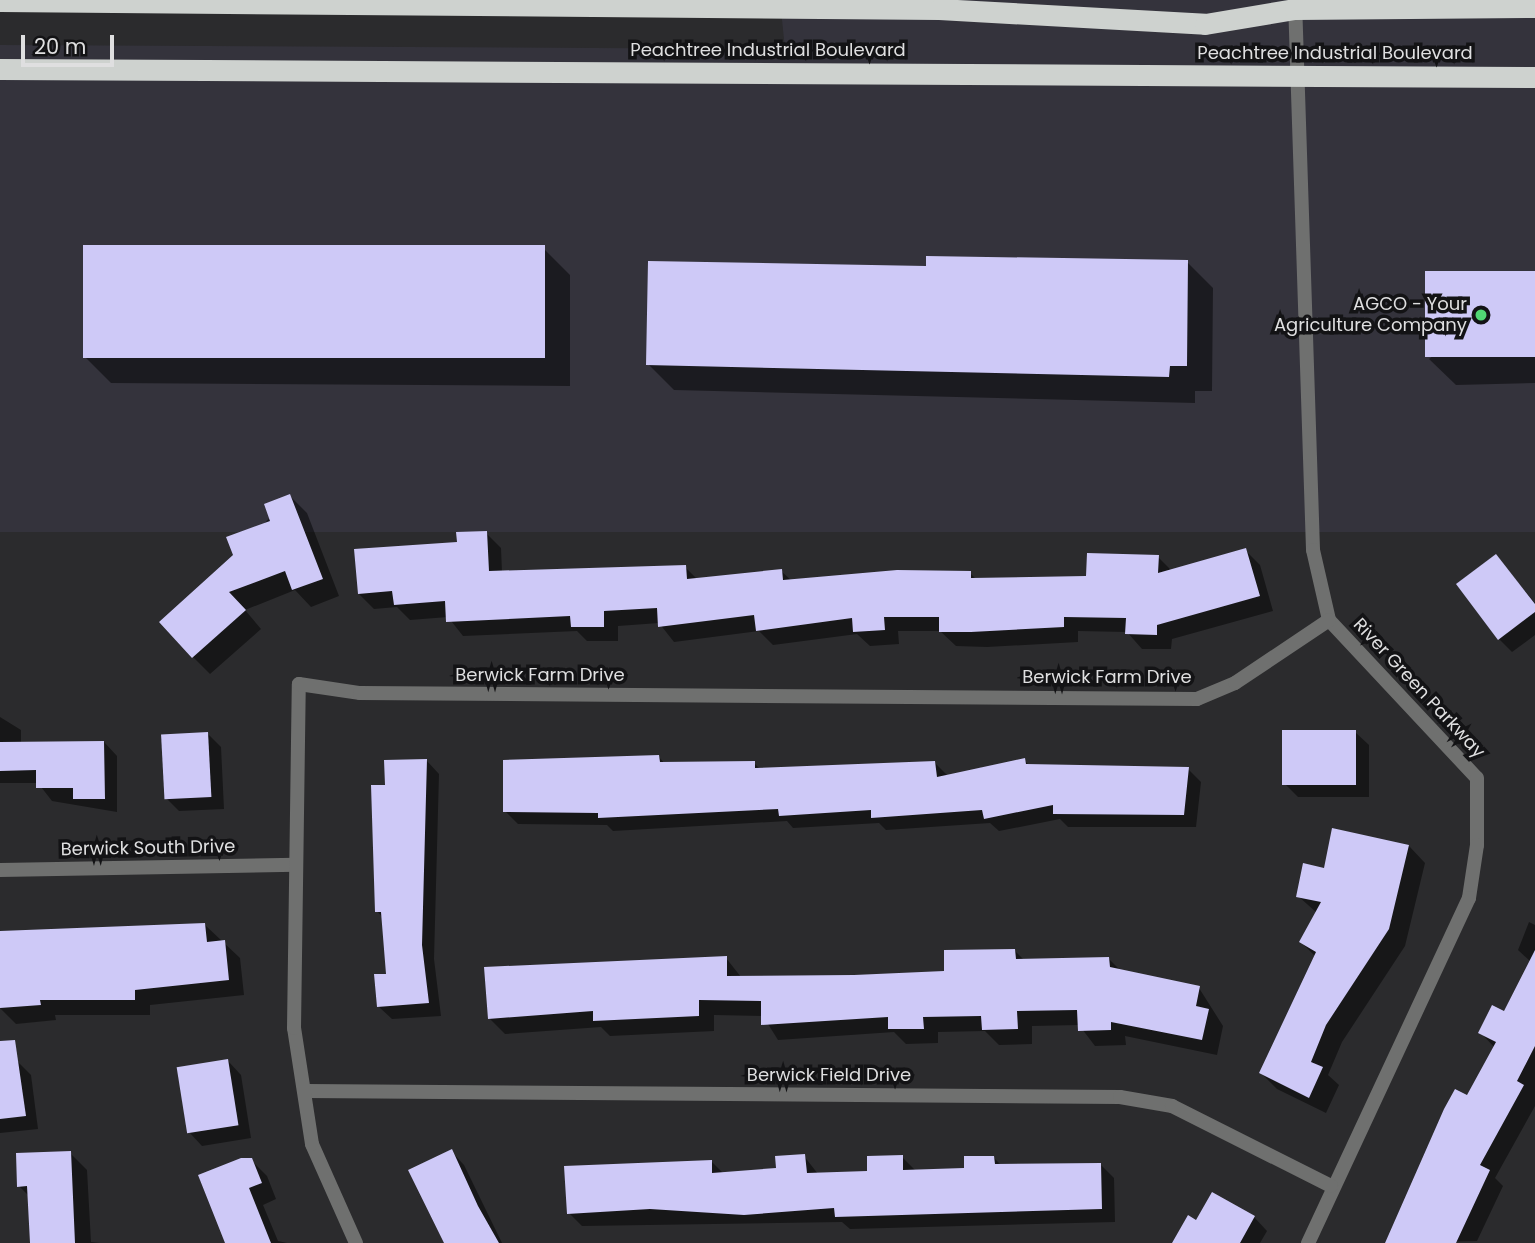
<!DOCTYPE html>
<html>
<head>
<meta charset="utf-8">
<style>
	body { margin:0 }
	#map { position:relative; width:1535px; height:1243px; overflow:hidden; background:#2b2b2d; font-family:Poppins,sans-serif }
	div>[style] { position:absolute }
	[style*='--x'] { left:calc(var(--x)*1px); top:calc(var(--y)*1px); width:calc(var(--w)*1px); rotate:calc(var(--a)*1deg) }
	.built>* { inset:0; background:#34333c }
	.shadow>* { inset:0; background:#0007 }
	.building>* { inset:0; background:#cec9f7; transform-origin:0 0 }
	.street>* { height:14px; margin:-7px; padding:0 7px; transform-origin:7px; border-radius:7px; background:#6f706f }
	.highway>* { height:21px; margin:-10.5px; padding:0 10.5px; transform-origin:10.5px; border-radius:10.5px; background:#ced2cf }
	.dots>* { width:19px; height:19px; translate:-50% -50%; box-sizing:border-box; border:4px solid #131315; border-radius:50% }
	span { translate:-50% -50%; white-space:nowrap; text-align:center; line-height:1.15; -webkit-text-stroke:7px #131315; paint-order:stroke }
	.street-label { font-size:18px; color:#dfdfe0 }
	.poi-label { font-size:18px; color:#dfdfe0 }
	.right { translate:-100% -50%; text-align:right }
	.scale { position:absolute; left:21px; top:35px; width:93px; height:32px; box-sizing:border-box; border:4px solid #dfdfe0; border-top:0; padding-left:9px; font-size:21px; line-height:24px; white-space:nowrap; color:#dfdfe0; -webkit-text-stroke:5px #131315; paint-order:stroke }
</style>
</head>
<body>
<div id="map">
	<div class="built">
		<i style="clip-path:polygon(780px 0,1535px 0,1535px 532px,0 532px,0 45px,785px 49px)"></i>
	</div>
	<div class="shadow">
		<i style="clip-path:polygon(544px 249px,570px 275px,570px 386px,111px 383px,85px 357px)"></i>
		<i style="clip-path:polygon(1187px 262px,1213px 288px,1212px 391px,1195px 391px,1195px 403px,674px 390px,648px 364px,928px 268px)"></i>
		<i style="clip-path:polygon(1535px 272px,1535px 383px,1456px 385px,1429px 359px)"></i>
		<i style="clip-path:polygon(290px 496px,307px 513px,339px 596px,311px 607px,295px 590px,245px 610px,261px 629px,210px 674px,193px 657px,235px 555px)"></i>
		<i style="clip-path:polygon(486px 533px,501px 548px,502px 572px,685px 567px,698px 580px,781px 571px,792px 581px,970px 573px,977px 580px,1088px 578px,1158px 557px,1172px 571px,1245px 550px,1260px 565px,1273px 611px,1172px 639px,1171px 649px,1142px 649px,1127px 632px,1078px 631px,1078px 642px,987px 647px,956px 646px,940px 631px,898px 631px,899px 644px,870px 646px,857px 634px,773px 645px,759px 631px,674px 642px,659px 623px,618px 626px,618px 641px,587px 641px,577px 631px,463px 636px,448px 617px,410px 620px,397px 607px,374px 609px,359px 594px)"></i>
		<i style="clip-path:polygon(1496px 556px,1535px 603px,1535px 635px,1512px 652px,1499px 639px)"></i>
		<i style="clip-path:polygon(0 717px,21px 730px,21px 743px,104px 742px,117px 756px,117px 812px,52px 801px,38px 783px,0 783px)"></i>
		<i style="clip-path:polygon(1355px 732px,1369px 745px,1369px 797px,1298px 797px,1285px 784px)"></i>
		<i style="clip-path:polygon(208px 734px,221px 747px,224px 809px,179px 811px,166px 798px)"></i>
		<i style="clip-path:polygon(659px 757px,665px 764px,754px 763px,761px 770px,935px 763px,948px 776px,1024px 760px,1030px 766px,1188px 769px,1201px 782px,1196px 827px,1068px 827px,1060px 819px,999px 831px,990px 823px,886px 830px,879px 823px,793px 828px,787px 821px,613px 831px,607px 825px,518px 824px,505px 811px)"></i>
		<i style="clip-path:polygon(426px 760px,439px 774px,434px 959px,441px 1016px,392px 1019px,378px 1006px,388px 975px,383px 918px,377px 911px,387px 786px)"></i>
		<i style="clip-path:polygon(1409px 846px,1425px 863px,1405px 946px,1342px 1042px,1328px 1075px,1339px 1085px,1326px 1113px,1277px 1089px,1261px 1073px,1316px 957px,1301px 942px,1317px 913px,1298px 896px,1326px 870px)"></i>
		<i style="clip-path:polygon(1529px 922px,1535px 925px,1535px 1106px,1495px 1178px,1503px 1186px,1477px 1241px,1387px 1243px,1445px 1109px,1467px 1098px,1495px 1048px,1480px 1032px,1505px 1014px,1531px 962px,1518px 950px)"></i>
		<i style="clip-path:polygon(205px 925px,240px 958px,244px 995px,150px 1005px,150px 1015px,55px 1015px,56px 1020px,16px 1024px,0 1008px,0 934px)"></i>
		<i style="clip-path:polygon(1015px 951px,1024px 960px,1109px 959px,1122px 972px,1199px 988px,1223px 1026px,1217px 1055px,1125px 1036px,1126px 1045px,1095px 1046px,1079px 1025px,1032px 1026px,1032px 1044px,999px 1045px,985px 1031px,938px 1032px,938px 1043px,906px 1044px,894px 1032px,778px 1040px,763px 1016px,714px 1015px,714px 1031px,610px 1036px,601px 1027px,505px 1034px,489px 1018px,726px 958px,741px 977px,854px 976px,946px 973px)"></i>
		<i style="clip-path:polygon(228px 1061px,241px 1075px,251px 1138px,202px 1146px,189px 1132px)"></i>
		<i style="clip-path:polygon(18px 1062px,31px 1075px,38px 1129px,0 1133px,0 1064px)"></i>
		<i style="clip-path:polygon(451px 1151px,464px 1165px,502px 1243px,449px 1243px)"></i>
		<i style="clip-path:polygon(70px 1153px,87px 1170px,91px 1242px,100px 1243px,31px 1243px,29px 1196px,19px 1186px)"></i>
		<i style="clip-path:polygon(804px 1156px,818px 1174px,869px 1172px,902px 1157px,915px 1170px,966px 1170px,994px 1158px,1002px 1166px,1101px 1165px,1114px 1178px,1115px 1222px,850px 1229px,842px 1222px,582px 1226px,569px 1213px,712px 1162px,724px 1174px,778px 1170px)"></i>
		<i style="clip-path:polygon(251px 1160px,267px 1176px,276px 1199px,263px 1205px,278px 1241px,287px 1243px,230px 1243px)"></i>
		<i style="clip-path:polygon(1254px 1217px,1267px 1231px,1260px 1243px,1174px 1243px,1197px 1222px)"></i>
	</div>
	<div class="building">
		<i style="left:83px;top:245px;width:462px;height:113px"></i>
		<i style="clip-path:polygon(926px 256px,1188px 260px,1187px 366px,1170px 366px,1169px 377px,646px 365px,648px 261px,926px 266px)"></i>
		<i style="left:1535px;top:271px;width:86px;height:110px;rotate:90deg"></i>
		<i style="clip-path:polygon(290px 494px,323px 579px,292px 590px,285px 571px,229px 592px,246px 610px,192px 658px,159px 622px,233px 555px,226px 537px,270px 521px,264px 504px)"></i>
		<i style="clip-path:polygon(487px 531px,489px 571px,686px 565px,687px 579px,782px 569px,783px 580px,897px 570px,971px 571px,971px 578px,1086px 576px,1087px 553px,1159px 555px,1158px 573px,1246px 548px,1260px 596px,1157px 625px,1157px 635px,1125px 634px,1126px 618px,1064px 617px,1064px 627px,971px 632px,939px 632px,939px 617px,884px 617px,885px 630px,853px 632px,852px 618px,756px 631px,754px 615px,658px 627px,657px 608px,604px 611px,604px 627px,571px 627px,570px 616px,446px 622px,445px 601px,394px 605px,392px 591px,358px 594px,354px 549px,457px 542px,456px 532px)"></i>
		<i style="clip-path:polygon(1496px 554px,1535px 604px,1535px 612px,1498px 640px,1456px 584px)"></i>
		<i style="left:1282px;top:730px;width:74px;height:55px"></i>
		<i style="left:208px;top:732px;width:65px;height:47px;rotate:87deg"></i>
		<i style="clip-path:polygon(104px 741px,105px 799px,73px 799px,73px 788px,36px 788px,36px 770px,0 771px,0 742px)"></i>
		<i style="clip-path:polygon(659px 755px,660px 762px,755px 761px,755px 768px,935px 761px,937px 777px,1025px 758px,1026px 764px,1189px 767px,1184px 815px,1053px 814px,1053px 805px,984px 819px,982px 810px,871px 818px,871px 810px,779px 816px,778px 809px,598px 818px,598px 813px,503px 812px,503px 760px)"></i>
		<i style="clip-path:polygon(427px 759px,422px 945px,429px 1003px,377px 1007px,374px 974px,386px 974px,381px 912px,375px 912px,371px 785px,385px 785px,384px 760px)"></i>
		<i style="clip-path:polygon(1332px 828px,1409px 845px,1389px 929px,1326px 1025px,1311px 1062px,1323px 1067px,1309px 1098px,1259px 1073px,1316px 952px,1299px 942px,1321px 902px,1296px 897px,1303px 863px,1324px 868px)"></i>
		<i style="clip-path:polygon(205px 923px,207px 942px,225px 940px,229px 980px,135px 990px,135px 1000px,40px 1000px,41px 1005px,0 1008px,0 931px)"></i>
		<i style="clip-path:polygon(1015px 949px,1016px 959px,1109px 957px,1110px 967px,1200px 986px,1196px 1006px,1209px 1009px,1202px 1040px,1111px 1022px,1111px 1030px,1078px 1031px,1077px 1010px,1017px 1011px,1018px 1029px,982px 1030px,981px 1016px,923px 1017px,924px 1029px,888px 1029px,888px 1017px,761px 1025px,761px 1001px,699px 1000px,699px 1016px,593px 1021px,593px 1011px,488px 1019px,484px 967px,727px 956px,727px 976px,854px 975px,944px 971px,944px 950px)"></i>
		<i style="clip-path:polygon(1535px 950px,1535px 1046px,1517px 1081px,1524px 1085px,1480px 1165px,1490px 1170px,1456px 1243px,1385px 1243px,1444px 1109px,1455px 1089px,1467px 1095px,1496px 1042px,1478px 1033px,1492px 1005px,1504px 1011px)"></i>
		<i style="clip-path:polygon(15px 1040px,26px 1116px,0 1119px,0 1041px)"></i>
		<i style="left:228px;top:1059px;width:67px;height:52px;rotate:81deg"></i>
		<i style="clip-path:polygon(452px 1149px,478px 1206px,499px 1243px,444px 1243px,408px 1170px)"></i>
		<i style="clip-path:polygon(71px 1151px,75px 1243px,30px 1243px,27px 1186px,17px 1187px,16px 1153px)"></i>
		<i style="clip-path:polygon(805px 1154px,807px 1173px,867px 1171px,867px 1156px,903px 1155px,903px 1170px,964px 1168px,964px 1156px,994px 1156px,995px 1164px,1101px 1163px,1102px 1209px,835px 1217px,834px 1208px,744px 1215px,650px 1209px,567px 1214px,564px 1166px,712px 1160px,712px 1173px,776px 1168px,775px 1156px)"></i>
		<i style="clip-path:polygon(241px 1158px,252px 1158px,262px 1183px,249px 1188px,271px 1243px,225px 1243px,198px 1175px)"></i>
		<i style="clip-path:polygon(1212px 1192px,1255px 1216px,1240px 1243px,1172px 1243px,1188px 1215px,1196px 1220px)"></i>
	</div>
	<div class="street">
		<i style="--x:1295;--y:1;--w:549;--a:88.12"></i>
		<i style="--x:1313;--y:550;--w:72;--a:77.1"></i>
		<i style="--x:1329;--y:620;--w:216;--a:46.9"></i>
		<i style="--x:1477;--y:778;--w:67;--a:90"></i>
		<i style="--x:1477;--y:845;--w:54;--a:98.6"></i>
		<i style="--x:1469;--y:898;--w:381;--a:115"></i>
		<i style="--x:0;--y:870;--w:296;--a:-1"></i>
		<i style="--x:306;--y:1091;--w:814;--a:0.42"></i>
		<i style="--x:1120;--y:1097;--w:53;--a:9.8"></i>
		<i style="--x:1172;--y:1106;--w:178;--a:26.7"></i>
		<i style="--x:356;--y:1243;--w:108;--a:-114"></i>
		<i style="--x:312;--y:1144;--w:117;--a:-98.8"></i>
		<i style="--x:294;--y:1028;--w:344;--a:-89.2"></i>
		<i style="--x:299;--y:684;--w:62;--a:8.4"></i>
		<i style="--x:360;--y:693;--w:837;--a:0.41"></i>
		<i style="--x:1197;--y:699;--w:41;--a:-22.8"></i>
		<i style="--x:1235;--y:683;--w:113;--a:-33.8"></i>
	</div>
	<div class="highway">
		<i style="--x:0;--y:1;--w:939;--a:0.49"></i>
		<i style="--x:939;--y:9;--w:266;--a:3.2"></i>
		<i style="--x:1205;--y:24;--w:91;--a:-9.5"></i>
		<i style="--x:1295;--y:9;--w:240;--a:-0.5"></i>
		<i style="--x:0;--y:69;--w:1535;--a:0.3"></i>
	</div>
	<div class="dots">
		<i style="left:1481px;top:315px;background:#51d674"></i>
	</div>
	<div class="street-label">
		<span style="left:768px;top:50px">Peachtree Industrial Boulevard</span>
		<span style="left:1335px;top:53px">Peachtree Industrial Boulevard</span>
		<span style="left:540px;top:675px">Berwick Farm Drive</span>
		<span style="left:1107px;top:677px">Berwick Farm Drive</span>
		<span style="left:1419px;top:688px;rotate:47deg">River Green Parkway</span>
		<span style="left:148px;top:848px;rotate:-1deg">Berwick South Drive</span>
		<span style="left:829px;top:1075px">Berwick Field Drive</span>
	</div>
	<div class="poi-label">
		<span class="right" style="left:1467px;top:315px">AGCO - Your<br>Agriculture Company</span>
	</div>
	<div class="scale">20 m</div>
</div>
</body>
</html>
